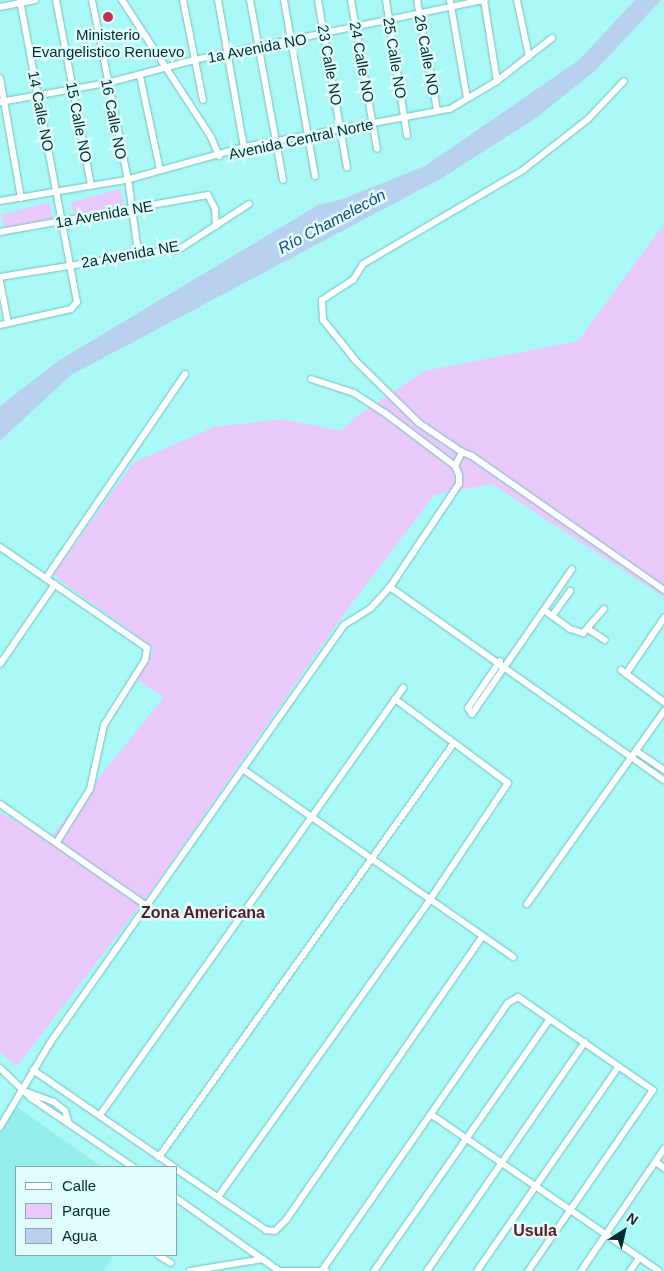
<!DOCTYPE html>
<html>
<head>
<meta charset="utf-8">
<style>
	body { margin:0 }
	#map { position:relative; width:664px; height:1271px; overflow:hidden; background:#aaf9f7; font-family:Helvetica,sans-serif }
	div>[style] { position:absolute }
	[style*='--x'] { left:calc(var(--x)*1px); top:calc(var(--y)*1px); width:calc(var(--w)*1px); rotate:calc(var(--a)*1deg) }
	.built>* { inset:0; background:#94efec }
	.green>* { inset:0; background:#eacafc; transform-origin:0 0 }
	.water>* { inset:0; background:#b8d1f0 }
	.roads { filter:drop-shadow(0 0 1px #72c1bf) drop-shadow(0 0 1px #72c1bf) }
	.minor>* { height:6px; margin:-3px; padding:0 3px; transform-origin:3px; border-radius:3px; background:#fff }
	.dots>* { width:14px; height:14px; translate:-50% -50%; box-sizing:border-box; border:2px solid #dffdfb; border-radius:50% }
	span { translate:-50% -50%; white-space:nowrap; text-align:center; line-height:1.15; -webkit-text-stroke:5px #dffdfb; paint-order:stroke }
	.poi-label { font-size:15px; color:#062929 }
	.street-label { font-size:15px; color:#062929 }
	.water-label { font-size:16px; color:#1b4676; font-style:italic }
	.neighbourhood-label { font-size:16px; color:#5d1825; font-weight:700 }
	.legend { position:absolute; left:15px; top:1166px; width:162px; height:90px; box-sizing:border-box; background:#dffdfb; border:1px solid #88a8a7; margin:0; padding:6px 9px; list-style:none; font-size:15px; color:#062929 }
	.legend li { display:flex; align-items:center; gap:10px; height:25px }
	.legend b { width:25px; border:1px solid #88a8a7 }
	.north { position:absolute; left:599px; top:1206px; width:50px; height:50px; -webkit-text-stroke:4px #dffdfb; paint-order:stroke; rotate:35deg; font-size:14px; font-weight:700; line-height:20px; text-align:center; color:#062929 }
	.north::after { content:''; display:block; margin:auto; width:18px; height:22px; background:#062929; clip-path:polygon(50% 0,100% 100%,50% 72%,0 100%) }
</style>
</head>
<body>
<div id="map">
	<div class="built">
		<i style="clip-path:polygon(17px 1107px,102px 1167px,16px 1167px,16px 1255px,110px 1255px,113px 1257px,103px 1271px,0 1271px,0 1132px)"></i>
	</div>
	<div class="green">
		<i style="left:120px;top:189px;width:16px;height:51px;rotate:75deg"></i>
		<i style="left:49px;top:202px;width:16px;height:50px;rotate:75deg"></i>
		<i style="clip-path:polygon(664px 224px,664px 597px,492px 484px,434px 495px,340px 619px,152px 890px,17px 1066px,0 1052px,0 813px,51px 837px,164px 697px,133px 677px,154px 648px,53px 575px,133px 463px,214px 427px,283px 419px,341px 431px,357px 416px,424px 371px,578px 341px)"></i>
	</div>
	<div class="water">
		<i style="clip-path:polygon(635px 0,661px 0,596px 70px,536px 118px,442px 178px,71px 375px,0 441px,0 406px,58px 361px,318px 205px,343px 199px,425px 166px,579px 60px)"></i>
	</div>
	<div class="roads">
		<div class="minor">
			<i style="--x:56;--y:0;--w:189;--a:79.3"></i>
			<i style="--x:92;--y:0;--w:190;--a:78.7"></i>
			<i style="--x:129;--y:186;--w:68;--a:82.3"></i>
			<i style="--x:122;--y:0;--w:163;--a:57"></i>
			<i style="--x:211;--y:137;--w:21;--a:67"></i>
			<i style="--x:183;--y:0;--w:102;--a:78.7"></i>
			<i style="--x:218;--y:0;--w:149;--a:80"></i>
			<i style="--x:250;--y:0;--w:183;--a:79.6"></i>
			<i style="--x:284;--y:0;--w:179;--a:80"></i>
			<i style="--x:318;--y:0;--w:170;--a:80.2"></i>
			<i style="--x:351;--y:0;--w:151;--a:80.1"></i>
			<i style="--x:386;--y:0;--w:137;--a:81.2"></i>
			<i style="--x:417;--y:0;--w:112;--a:79.7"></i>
			<i style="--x:450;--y:0;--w:99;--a:80.2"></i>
			<i style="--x:484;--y:0;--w:82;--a:80.9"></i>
			<i style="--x:517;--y:0;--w:58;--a:78.1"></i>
			<i style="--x:0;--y:7;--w:36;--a:-11"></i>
			<i style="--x:140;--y:76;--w:96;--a:78"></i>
			<i style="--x:0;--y:78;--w:122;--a:80.1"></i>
			<i style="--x:0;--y:102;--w:109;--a:-10.1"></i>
			<i style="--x:107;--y:83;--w:90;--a:-14.8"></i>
			<i style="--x:194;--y:60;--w:297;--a:-11.7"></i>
			<i style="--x:0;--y:201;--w:128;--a:-9.5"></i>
			<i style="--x:126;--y:180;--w:123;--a:-15.6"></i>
			<i style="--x:244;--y:147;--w:209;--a:-10.5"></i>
			<i style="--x:450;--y:109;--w:55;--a:-30.8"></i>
			<i style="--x:497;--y:81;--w:70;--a:-38"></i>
			<i style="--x:0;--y:232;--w:211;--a:-10.1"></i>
			<i style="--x:208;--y:195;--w:16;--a:63"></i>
			<i style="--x:215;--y:209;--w:17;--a:87"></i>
			<i style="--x:0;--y:277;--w:183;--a:-9.1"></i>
			<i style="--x:181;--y:248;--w:81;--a:-32.9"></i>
			<i style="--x:0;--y:281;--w:43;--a:79.2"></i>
			<i style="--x:0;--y:325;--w:73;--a:-12.7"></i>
			<i style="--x:71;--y:309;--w:9;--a:-49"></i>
			<i style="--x:77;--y:302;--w:307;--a:-100.7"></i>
			<i style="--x:311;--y:379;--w:45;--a:18"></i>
			<i style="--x:354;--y:393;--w:37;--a:33"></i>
			<i style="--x:385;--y:413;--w:88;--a:37.1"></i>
			<i style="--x:455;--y:466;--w:10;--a:66"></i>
			<i style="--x:459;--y:475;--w:9;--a:90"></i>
			<i style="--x:459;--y:484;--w:124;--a:123.8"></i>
			<i style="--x:462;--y:452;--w:52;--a:-146"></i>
			<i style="--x:419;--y:423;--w:88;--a:-135.5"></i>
			<i style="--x:356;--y:361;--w:53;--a:-128.8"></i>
			<i style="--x:323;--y:320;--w:20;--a:-93"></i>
			<i style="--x:322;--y:300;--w:37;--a:-33"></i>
			<i style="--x:353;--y:280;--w:19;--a:-58"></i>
			<i style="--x:363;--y:264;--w:186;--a:-30.4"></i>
			<i style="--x:523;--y:170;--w:83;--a:-38.1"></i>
			<i style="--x:588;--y:119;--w:52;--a:-46.5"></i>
			<i style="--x:455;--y:466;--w:16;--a:-63"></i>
			<i style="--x:462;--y:452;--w:11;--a:22"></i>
			<i style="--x:472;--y:456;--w:234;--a:34.9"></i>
			<i style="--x:0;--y:547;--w:178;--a:34.5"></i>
			<i style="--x:147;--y:648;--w:12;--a:99"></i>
			<i style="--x:145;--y:660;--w:77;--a:122.2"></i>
			<i style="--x:104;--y:725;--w:66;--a:102.3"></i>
			<i style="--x:90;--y:789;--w:62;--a:121.9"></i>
			<i style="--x:46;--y:578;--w:247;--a:-55.7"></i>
			<i style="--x:544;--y:610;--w:32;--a:36"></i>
			<i style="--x:570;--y:629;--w:14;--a:17"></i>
			<i style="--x:583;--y:633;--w:32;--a:-49"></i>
			<i style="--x:552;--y:616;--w:31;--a:-54"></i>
			<i style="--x:588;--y:629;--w:20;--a:33"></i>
			<i style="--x:500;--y:661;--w:57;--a:124.2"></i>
			<i style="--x:468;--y:708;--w:7;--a:56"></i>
			<i style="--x:472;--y:714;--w:176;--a:-55.4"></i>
			<i style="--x:0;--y:664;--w:97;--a:-55.5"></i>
			<i style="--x:621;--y:670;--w:54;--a:36.7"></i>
			<i style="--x:626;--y:674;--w:68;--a:-55.8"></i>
			<i style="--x:636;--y:751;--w:34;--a:34"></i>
			<i style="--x:244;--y:770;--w:328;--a:34.8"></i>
			<i style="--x:0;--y:804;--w:179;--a:34.8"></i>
			<i style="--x:527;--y:904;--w:237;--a:-54.6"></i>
			<i style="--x:0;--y:1068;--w:43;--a:44.1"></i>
			<i style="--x:31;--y:1098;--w:123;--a:34.1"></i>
			<i style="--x:33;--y:1070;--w:171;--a:34.5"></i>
			<i style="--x:24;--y:1091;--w:32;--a:20"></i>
			<i style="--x:54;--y:1102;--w:14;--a:39"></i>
			<i style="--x:65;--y:1111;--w:13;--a:72"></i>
			<i style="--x:100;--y:1115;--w:524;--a:-54.64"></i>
			<i style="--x:432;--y:1115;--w:275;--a:34.5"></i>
			<i style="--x:0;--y:1127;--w:98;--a:-59.2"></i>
			<i style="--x:50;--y:1043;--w:511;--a:-54.88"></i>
			<i style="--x:344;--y:625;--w:32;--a:-32"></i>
			<i style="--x:371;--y:608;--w:28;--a:-48"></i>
			<i style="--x:390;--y:587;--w:335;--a:35.2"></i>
			<i style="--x:159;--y:1157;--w:508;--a:-54.53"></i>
			<i style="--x:656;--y:1162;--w:10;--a:37"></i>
			<i style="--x:176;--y:1169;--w:109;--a:34.1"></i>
			<i style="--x:266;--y:1230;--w:9;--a:6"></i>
			<i style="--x:275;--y:1231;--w:16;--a:-45"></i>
			<i style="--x:286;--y:1220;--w:344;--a:-55.3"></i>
			<i style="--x:218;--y:1197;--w:364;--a:-54.5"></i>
			<i style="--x:429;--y:901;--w:142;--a:-56.2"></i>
			<i style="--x:508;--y:783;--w:141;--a:-143.4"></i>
			<i style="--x:176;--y:1198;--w:126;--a:35.3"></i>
			<i style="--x:158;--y:1255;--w:15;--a:32"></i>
			<i style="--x:323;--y:1269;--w:324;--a:-55.2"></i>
			<i style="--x:508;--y:1003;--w:12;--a:-31"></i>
			<i style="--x:518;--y:997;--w:164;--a:34.6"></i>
			<i style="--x:653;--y:1090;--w:220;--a:124.6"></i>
			<i style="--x:190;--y:1271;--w:74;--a:-9.3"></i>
			<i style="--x:278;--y:1271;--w:48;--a:0"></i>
			<i style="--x:374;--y:1271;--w:307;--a:-55.1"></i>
			<i style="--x:427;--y:1271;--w:278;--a:-55.4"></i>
			<i style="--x:477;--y:1271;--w:248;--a:-55.3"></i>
			<i style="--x:581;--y:1271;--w:148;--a:-55.8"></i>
			<i style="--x:630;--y:1271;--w:16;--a:-55"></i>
		</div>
	</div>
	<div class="dots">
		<i style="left:108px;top:17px;background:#c23250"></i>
	</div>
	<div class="poi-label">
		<span style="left:108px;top:43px">Ministerio<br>Evangelistico Renuevo</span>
	</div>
	<div class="street-label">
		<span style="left:257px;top:48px;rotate:-11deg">1a Avenida NO</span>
		<span style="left:427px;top:55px;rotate:80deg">26 Calle NO</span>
		<span style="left:395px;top:58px;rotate:81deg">25 Calle NO</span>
		<span style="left:362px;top:62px;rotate:80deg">24 Calle NO</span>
		<span style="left:330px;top:65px;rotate:80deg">23 Calle NO</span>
		<span style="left:41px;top:111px;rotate:79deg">14 Calle NO</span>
		<span style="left:114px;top:119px;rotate:79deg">16 Calle NO</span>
		<span style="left:79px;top:122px;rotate:79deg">15 Calle NO</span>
		<span style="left:301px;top:139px;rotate:-12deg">Avenida Central Norte</span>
		<span style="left:104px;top:214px;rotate:-10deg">1a Avenida NE</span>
		<span style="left:130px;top:254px;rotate:-10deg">2a Avenida NE</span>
	</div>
	<div class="water-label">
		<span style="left:332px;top:222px;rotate:-28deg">Río Chamelecón</span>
	</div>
	<div class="neighbourhood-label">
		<span style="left:203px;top:913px">Zona Americana</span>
		<span style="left:535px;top:1231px">Usula</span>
	</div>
	<ul class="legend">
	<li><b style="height:6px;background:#fff"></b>Calle</li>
	<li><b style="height:14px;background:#eacafc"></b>Parque</li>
	<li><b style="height:14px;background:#b8d1f0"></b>Agua</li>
	</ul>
	<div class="north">N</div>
</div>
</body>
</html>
